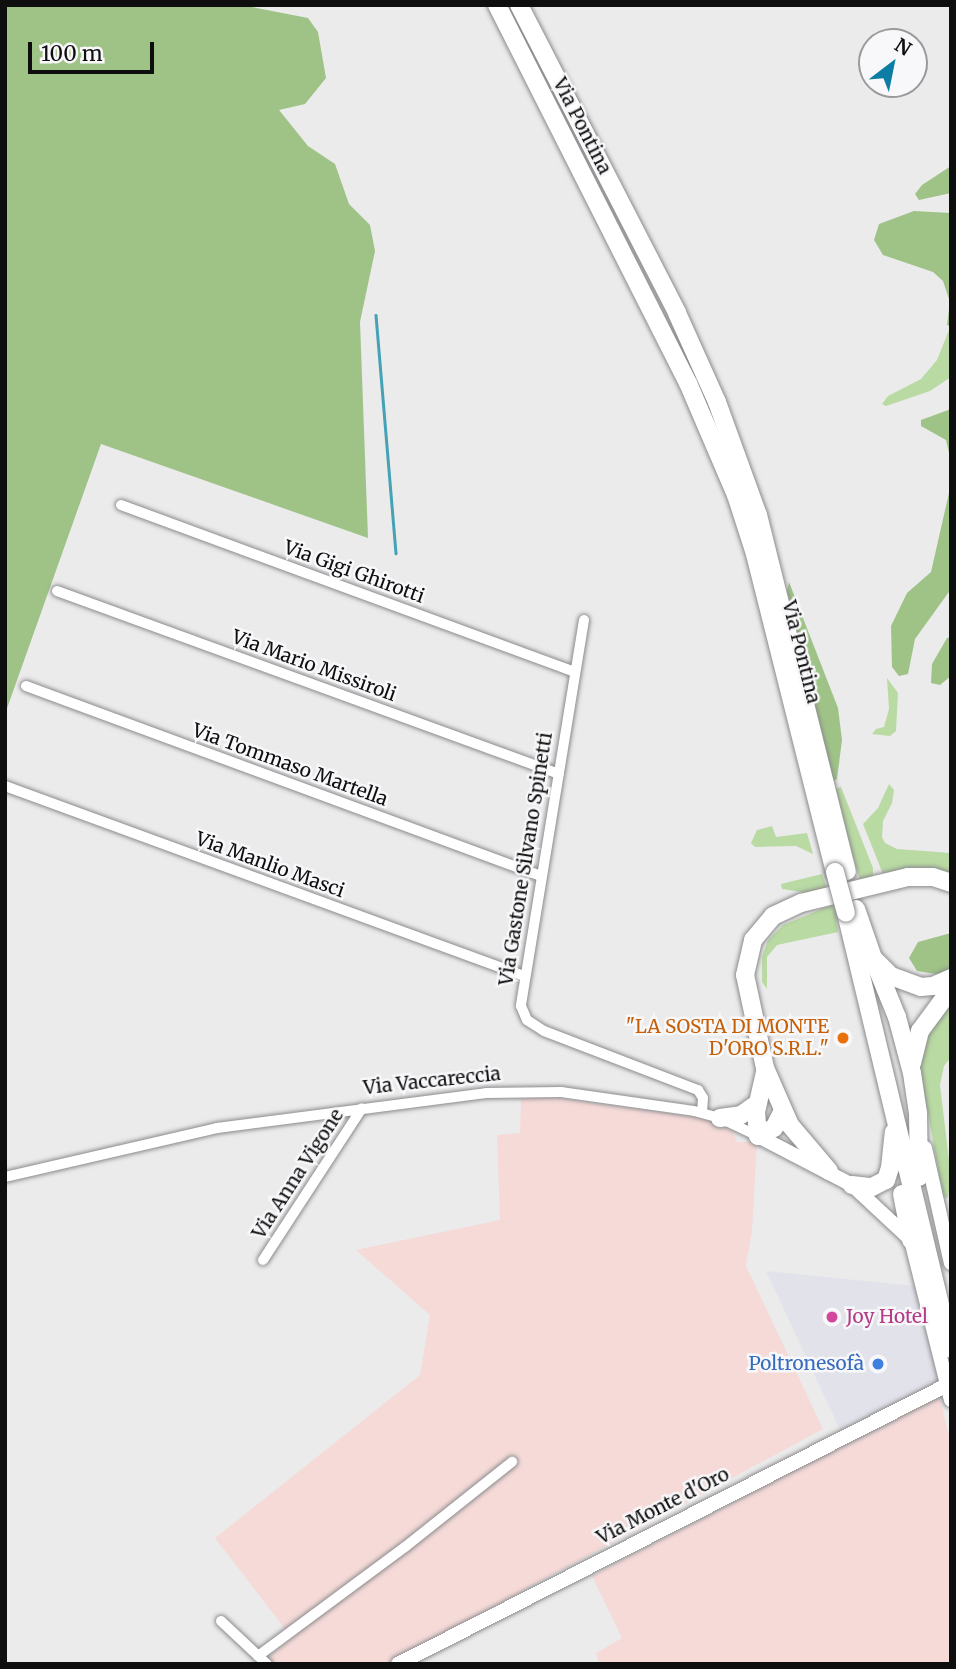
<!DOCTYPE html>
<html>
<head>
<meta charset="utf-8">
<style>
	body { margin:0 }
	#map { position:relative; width:956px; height:1669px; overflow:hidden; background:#ebebec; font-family:Merriweather,serif }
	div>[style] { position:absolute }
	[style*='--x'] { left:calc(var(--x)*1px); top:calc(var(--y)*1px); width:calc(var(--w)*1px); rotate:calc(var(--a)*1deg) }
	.built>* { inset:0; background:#e2e2eb }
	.industrial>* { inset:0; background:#f5dad8 }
	.green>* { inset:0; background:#b9daa3 }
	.forest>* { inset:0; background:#9fc387 }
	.stream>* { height:2.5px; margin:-1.25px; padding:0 1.25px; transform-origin:1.25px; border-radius:1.25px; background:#45a2b5 }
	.roads { filter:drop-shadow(0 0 2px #8b8b8d) drop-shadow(0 0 2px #8b8b8d) }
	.street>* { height:10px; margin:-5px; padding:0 5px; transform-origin:5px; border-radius:5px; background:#fff }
	.secondary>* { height:14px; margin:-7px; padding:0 7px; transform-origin:7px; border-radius:7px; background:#fff }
	.highway>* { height:18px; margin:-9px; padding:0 9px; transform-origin:9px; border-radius:9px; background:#fff }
	.bridges { filter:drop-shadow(0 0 2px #8b8b8d) drop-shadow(0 0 2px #8b8b8d) }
	.highway-bridge>* { height:18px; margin:-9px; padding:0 9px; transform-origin:9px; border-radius:9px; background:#fff }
	.dots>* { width:19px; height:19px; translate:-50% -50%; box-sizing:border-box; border:4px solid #f8f8fa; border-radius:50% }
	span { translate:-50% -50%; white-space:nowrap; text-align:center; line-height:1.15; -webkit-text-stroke:5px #f8f8fa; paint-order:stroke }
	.street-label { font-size:19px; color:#0e0e0f }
	.food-label { font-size:19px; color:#c56008 }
	.right { translate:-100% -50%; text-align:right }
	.hotel-label { font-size:19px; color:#b23c85 }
	.left { translate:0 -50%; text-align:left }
	.shop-label { font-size:19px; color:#366cbe }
	.frame { position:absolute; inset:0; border:7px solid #0e0e0f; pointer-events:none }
	.north { position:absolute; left:858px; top:28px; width:70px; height:70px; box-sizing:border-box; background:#f8f8fa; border:2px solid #9a9a9c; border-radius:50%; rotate:32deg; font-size:19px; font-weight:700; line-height:28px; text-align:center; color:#0e0e0f }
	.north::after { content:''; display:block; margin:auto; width:24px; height:32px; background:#0c7ea6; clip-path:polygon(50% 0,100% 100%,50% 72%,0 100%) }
	.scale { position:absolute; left:28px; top:42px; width:126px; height:32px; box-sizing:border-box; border:4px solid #0e0e0f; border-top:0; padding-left:9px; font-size:21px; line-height:24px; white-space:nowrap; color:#0e0e0f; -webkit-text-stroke:5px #f8f8fa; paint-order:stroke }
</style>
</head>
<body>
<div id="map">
	<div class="built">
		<i style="clip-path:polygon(766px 1271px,915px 1286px,940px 1381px,841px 1432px)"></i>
	</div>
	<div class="industrial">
		<i style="clip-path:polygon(549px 1097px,697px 1117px,715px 1121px,733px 1132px,737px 1142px,757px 1142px,752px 1231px,746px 1266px,823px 1429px,387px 1664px,272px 1664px,266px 1659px,292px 1638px,215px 1538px,420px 1375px,430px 1315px,356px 1250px,500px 1220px,497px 1135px,520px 1133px,521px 1098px)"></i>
		<i style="clip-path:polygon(939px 1395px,951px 1444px,951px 1664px,599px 1664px,596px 1653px,622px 1638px,592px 1576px)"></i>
	</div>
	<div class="green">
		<i style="clip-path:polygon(949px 330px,951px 377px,930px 391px,886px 406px,882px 404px,888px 396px,921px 379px,937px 360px)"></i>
		<i style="clip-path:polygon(887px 678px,898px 693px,896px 731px,890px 736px,872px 734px,876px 729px,884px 727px,889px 709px)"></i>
		<i style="clip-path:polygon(889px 784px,894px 790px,892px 803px,883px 821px,882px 837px,885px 843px,897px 849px,951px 853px,951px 877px,889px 877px,883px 874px,863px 824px,878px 808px)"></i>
		<i style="clip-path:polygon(841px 787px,873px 868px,873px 875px,862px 887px,833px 790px)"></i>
		<i style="clip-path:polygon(772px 826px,776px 837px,807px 833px,813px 854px,796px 846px,755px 847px,751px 843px,757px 830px)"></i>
		<i style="clip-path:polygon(822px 874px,827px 889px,816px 894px,782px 889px,781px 884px)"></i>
		<i style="clip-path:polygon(834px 904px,838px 932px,777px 945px,767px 957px,767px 989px,762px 982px,762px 957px,768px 940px,783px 925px)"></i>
		<i style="clip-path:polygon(951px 1002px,951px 1057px,944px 1066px,940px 1085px,951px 1177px,948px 1198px,943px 1197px,920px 1069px,924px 1040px)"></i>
	</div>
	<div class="forest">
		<i style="clip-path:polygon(5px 5px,252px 7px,308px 18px,318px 32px,326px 78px,305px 104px,279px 110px,308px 146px,335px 164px,349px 204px,370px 225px,375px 251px,360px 322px,368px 538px,101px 444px,5px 714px)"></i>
		<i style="clip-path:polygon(951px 166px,951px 193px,919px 200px,915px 194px,922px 185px)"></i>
		<i style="clip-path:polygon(914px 211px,951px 213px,951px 327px,947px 325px,950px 302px,943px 281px,933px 272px,883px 255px,874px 240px,879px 224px)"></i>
		<i style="clip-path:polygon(951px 409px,951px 461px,946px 440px,921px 426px,921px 420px)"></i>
		<i style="clip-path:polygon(951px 484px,951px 589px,915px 639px,908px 674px,899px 676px,892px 667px,891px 626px,907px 593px,931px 572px)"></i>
		<i style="clip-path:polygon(789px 582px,838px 708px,842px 740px,837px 779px,832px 782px,787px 591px)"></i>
		<i style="clip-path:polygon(951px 637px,951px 676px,940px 685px,931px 683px,932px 664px,947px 638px)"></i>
		<i style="clip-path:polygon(951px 933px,951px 968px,942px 975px,917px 971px,909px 958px,918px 942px)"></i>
	</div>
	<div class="stream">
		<i style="--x:376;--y:315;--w:239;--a:85.2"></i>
	</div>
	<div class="roads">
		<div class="street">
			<i style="--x:121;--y:505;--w:483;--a:20.2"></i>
			<i style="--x:57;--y:591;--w:534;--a:20.03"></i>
			<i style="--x:584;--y:620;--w:391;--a:99.3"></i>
			<i style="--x:521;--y:1006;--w:15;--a:67"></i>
			<i style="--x:527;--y:1020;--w:20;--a:33"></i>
			<i style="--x:544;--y:1031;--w:165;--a:21"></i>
			<i style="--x:698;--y:1090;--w:9;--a:58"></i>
			<i style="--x:703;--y:1098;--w:14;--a:94"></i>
			<i style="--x:26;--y:686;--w:549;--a:20.25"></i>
			<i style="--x:5;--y:786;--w:553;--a:20.11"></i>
			<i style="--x:5;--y:1177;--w:218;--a:-13"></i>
			<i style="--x:217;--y:1128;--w:271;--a:-7.4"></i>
			<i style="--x:486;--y:1093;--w:75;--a:-0.8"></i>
			<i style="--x:561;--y:1092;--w:134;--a:8.1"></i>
			<i style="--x:694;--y:1111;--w:27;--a:15"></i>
			<i style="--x:720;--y:1118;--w:42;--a:25.3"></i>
			<i style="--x:263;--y:1260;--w:181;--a:-56.9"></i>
			<i style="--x:221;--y:1621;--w:63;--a:43.1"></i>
			<i style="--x:258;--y:1656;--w:183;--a:-36.6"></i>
			<i style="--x:405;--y:1547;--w:137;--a:-38.5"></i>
		</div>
		<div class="secondary">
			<i style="--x:758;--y:1136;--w:106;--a:27.5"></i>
			<i style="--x:852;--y:1185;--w:81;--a:43"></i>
			<i style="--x:911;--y:1240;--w:165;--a:76"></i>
			<i style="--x:925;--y:1148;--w:118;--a:77.3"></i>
			<i style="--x:398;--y:1664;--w:616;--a:-26.94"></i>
		</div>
		<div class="highway">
			<i style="--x:497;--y:5;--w:424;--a:63.2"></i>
			<i style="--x:688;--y:383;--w:122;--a:66.8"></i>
			<i style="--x:736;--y:495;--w:62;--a:72.1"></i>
			<i style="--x:755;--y:554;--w:328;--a:75.9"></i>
			<i style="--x:519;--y:5;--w:346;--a:62.8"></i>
			<i style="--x:677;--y:313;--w:98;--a:65.8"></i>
			<i style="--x:717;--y:402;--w:120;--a:70.1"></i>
			<i style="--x:758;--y:515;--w:367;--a:76"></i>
			<i style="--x:856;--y:909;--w:52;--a:70.9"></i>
			<i style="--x:873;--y:958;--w:25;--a:45"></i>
			<i style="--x:891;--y:976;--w:32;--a:20"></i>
			<i style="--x:921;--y:987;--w:12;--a:-5"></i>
			<i style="--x:933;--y:986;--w:20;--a:-24"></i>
			<i style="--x:846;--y:913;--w:448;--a:76.5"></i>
			<i style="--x:873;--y:958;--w:64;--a:67.9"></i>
			<i style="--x:897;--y:1017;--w:58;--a:75"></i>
			<i style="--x:912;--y:1073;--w:40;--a:81.5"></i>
			<i style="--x:918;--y:1113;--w:64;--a:89.1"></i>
			<i style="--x:912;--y:1063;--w:33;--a:-76"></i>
			<i style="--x:920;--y:1031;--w:52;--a:-53.6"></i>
			<i style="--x:765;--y:1072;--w:41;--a:102.7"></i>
			<i style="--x:756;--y:1112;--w:24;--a:85"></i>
			<i style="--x:758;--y:1136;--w:18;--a:-27"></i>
			<i style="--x:774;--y:1128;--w:18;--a:-63"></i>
			<i style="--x:720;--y:1118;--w:21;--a:-8"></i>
			<i style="--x:741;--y:1115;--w:19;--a:-35"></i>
			<i style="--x:829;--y:1171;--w:60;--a:-130.3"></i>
			<i style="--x:790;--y:1125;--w:62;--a:-113.7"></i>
			<i style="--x:765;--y:1068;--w:95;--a:-102.1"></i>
			<i style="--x:745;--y:975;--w:36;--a:-77"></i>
			<i style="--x:753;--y:940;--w:31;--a:-50"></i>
			<i style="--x:773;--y:916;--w:31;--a:-25"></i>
			<i style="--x:801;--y:903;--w:110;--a:-13.7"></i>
			<i style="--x:908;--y:877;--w:25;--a:0"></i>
			<i style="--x:933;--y:877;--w:19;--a:18"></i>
			<i style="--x:852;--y:1185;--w:20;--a:6"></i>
			<i style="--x:872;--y:1187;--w:16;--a:-27"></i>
			<i style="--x:886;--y:1180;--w:13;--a:-72"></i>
			<i style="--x:890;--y:1168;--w:36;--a:-84"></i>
			<i style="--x:902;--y:1194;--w:47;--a:78.9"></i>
		</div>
	</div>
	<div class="bridges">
		<div class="highway-bridge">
			<i style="--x:835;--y:872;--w:42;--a:75"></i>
		</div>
	</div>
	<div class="dots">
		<i style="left:843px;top:1038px;background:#e8710a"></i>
		<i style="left:832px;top:1317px;background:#d1479c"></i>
		<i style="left:878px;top:1364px;background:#3f7fe0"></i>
	</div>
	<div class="street-label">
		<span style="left:582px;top:126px;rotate:63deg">Via Pontina</span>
		<span style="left:354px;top:572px;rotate:20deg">Via Gigi Ghirotti</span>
		<span style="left:801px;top:652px;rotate:76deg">Via Pontina</span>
		<span style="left:314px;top:666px;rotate:20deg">Via Mario Missiroli</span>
		<span style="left:290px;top:765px;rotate:20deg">Via Tommaso Martella</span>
		<span style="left:526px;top:859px;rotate:-81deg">Via Gastone Silvano Spinetti</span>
		<span style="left:270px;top:865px;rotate:20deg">Via Manlio Masci</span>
		<span style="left:432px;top:1081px;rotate:-6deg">Via Vaccareccia</span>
		<span style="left:298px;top:1174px;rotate:-57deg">Via Anna Vigone</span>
		<span style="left:663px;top:1506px;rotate:-27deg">Via Monte d'Oro</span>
	</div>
	<div class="food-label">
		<span class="right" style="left:829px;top:1038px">"LA SOSTA DI MONTE<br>D'ORO S.R.L."</span>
	</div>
	<div class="hotel-label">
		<span class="left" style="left:846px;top:1317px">Joy Hotel</span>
	</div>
	<div class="shop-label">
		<span class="right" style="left:864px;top:1364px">Poltronesofà</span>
	</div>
	<div class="frame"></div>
	<div class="north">N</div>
	<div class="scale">100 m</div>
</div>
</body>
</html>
